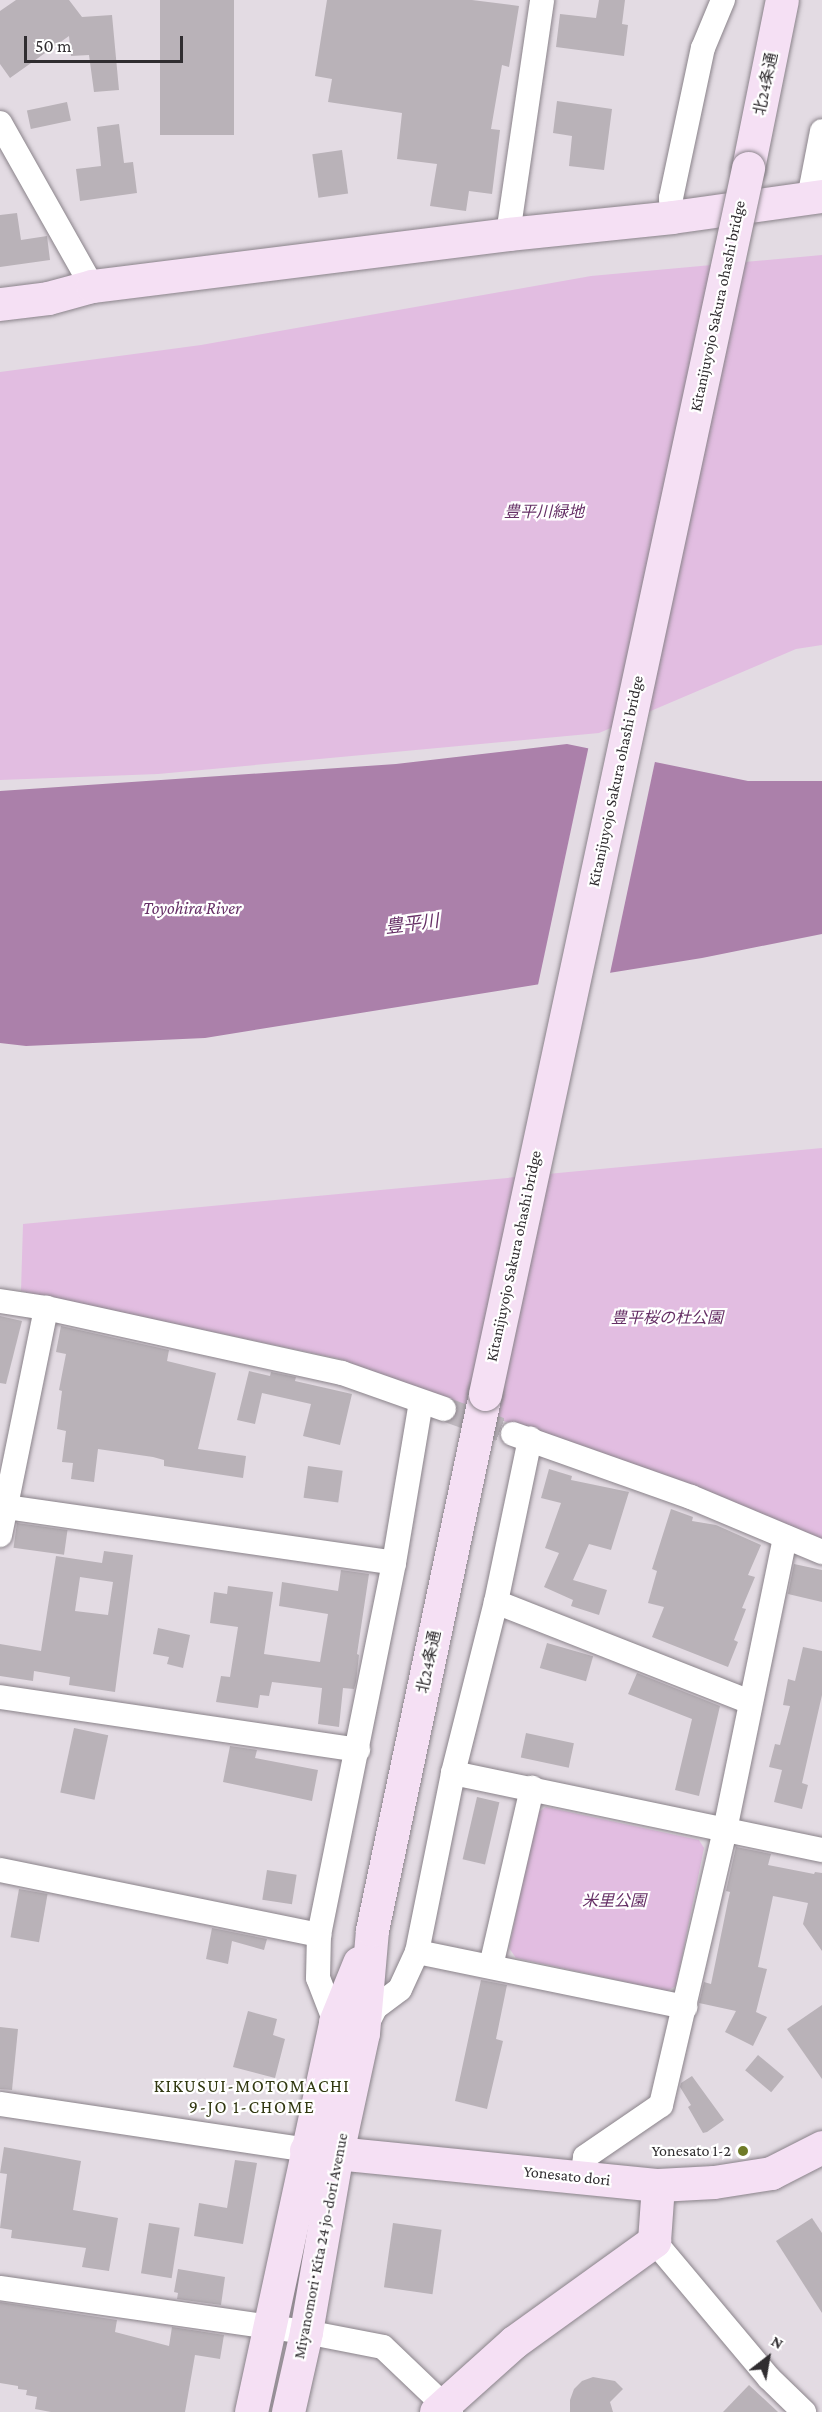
<!DOCTYPE html>
<html>
<head>
<meta charset="utf-8">
<style>
	body { margin:0 }
	#map { position:relative; width:822px; height:2412px; overflow:hidden; background:#e3dbe3; font-family:"Crimson Pro","Noto Sans JP",serif }
	div>[style] { position:absolute }
	[style*='--x'] { left:calc(var(--x)*1px); top:calc(var(--y)*1px); width:calc(var(--w)*1px); rotate:calc(var(--a)*1deg) }
	.green>* { inset:0; background:#e2bde1 }
	.water>* { inset:0; background:#ab80aa }
	.pier>* { inset:0; background:#e3dbe3; transform-origin:0 0 }
	.building>* { inset:0; background:#b9b2b8; transform-origin:0 0 }
	.street-tunnel>* { height:24px; margin-top:-12px; transform-origin:0; background:repeating-linear-gradient(90deg,#bfb8bf 0 24px,transparent 0 36px) }
	.roads { filter:drop-shadow(0 0 2px #8a838a) drop-shadow(0 0 2px #8a838a) }
	.street>* { height:24px; margin:-12px; padding:0 12px; transform-origin:12px; border-radius:12px; background:#fff }
	.secondary>* { height:33px; margin:-16.5px; padding:0 16.5px; transform-origin:16.5px; border-radius:16.5px; background:#f5e0f4 }
	.bridges { filter:drop-shadow(0 0 2px #8a838a) drop-shadow(0 0 2px #8a838a) }
	.secondary-bridge>* { height:33px; margin:-16.5px; padding:0 16.5px; transform-origin:16.5px; border-radius:16.5px; background:#f5e0f4 }
	.dots>* { width:16px; height:16px; translate:-50% -50%; box-sizing:border-box; border:3px solid #fff; border-radius:50% }
	span { translate:-50% -50%; white-space:nowrap; text-align:center; line-height:1.15; -webkit-text-stroke:4.5px #fff; paint-order:stroke }
	.street-label { font-size:16px; color:#302d30 }
	.park-label { font-size:16px; color:#652f65; font-style:italic }
	.poi-label { font-size:16px; color:#302d30 }
	.right { translate:-100% -50%; text-align:right }
	.water-label { font-size:18px; color:#662f66; font-style:italic }
	.neighbourhood-label { font-size:18px; color:#313810; letter-spacing:1.5px }
	.north { position:absolute; left:738px; top:2328px; width:60px; height:60px; -webkit-text-stroke:4px #fff; paint-order:stroke; rotate:31deg; font-size:16px; font-weight:700; line-height:24px; text-align:center; color:#302d30 }
	.north::after { content:''; display:block; margin:auto; width:21px; height:27px; background:#302d30; clip-path:polygon(50% 0,100% 100%,50% 72%,0 100%) }
	.scale { position:absolute; left:24px; top:36px; width:159px; height:27px; box-sizing:border-box; border:3px solid #302d30; border-top:0; padding-left:8px; font-size:18px; line-height:21px; white-space:nowrap; color:#302d30; -webkit-text-stroke:4px #fff; paint-order:stroke }
</style>
</head>
<body>
<div id="map">
	<div class="green">
		<i style="clip-path:polygon(822px 255px,822px 645px,796px 649px,599px 733px,158px 774px,0 780px,0 372px,201px 345px,591px 276px)"></i>
		<i style="clip-path:polygon(822px 1148px,822px 1541px,340px 1359px,21px 1291px,23px 1224px)"></i>
		<i style="clip-path:polygon(546px 1807px,699px 1840px,704px 1848px,676px 1986px,667px 1991px,516px 1958px,509px 1948px,537px 1813px)"></i>
	</div>
	<div class="water">
		<i style="clip-path:polygon(567px 744px,748px 781px,822px 781px,822px 934px,702px 958px,205px 1038px,26px 1046px,0 1043px,0 791px,396px 764px)"></i>
	</div>
	<div class="pier">
		<i style="left:589px;top:745px;width:68px;height:250px;rotate:12deg"></i>
	</div>
	<div class="building">
		<i style="clip-path:polygon(16px 0,69px 0,82px 17px,112px 15px,119px 90px,94px 92px,89px 55px,71px 56px,69px 36px,10px 78px,0 64px,0 11px)"></i>
		<i style="left:160px;top:0;width:74px;height:135px"></i>
		<i style="clip-path:polygon(327px 0,472px 0,519px 6px,509px 67px,502px 65px,491px 129px,500px 130px,492px 194px,469px 191px,466px 211px,430px 206px,437px 164px,397px 159px,402px 113px,328px 102px,332px 79px,315px 76px)"></i>
		<i style="clip-path:polygon(599px 0,625px 0,622px 24px,628px 25px,624px 56px,556px 47px,560px 14px,596px 18px)"></i>
		<i style="clip-path:polygon(557px 101px,612px 109px,604px 170px,569px 166px,572px 136px,553px 133px)"></i>
		<i style="left:67px;top:102px;width:19px;height:41px;rotate:78deg"></i>
		<i style="clip-path:polygon(119px 124px,124px 163px,133px 162px,137px 193px,80px 201px,76px 169px,101px 166px,97px 127px)"></i>
		<i style="left:342px;top:150px;width:44px;height:30px;rotate:82deg"></i>
		<i style="clip-path:polygon(17px 213px,21px 240px,47px 236px,50px 260px,0 267px,0 215px)"></i>
		<i style="clip-path:polygon(0 1316px,22px 1321px,6px 1384px,0 1383px)"></i>
		<i style="clip-path:polygon(61px 1326px,169px 1350px,167px 1361px,216px 1373px,198px 1449px,246px 1456px,243px 1478px,164px 1466px,164px 1460px,153px 1457px,98px 1449px,94px 1482px,71px 1479px,73px 1463px,62px 1462px,66px 1431px,57px 1429px,62px 1391px,59px 1390px,66px 1354px,56px 1352px)"></i>
		<i style="clip-path:polygon(249px 1371px,270px 1376px,271px 1372px,296px 1377px,295px 1381px,352px 1394px,340px 1445px,303px 1436px,311px 1404px,262px 1393px,255px 1424px,237px 1420px)"></i>
		<i style="left:308px;top:1466px;width:35px;height:32px;rotate:8deg"></i>
		<i style="clip-path:polygon(549px 1469px,572px 1476px,571px 1480px,629px 1492px,611px 1550px,589px 1544px,573px 1580px,607px 1590px,599px 1615px,571px 1606px,573px 1600px,544px 1587px,559px 1553px,545px 1548px,561px 1503px,541px 1498px)"></i>
		<i style="clip-path:polygon(671px 1509px,693px 1517px,692px 1521px,716px 1525px,761px 1545px,748px 1575px,755px 1577px,742px 1608px,746px 1609px,734px 1640px,738px 1642px,728px 1667px,652px 1637px,664px 1607px,648px 1603px,657px 1571px,652px 1569px)"></i>
		<i style="left:17px;top:1523px;width:51px;height:25px;rotate:8deg"></i>
		<i style="clip-path:polygon(evenodd,104px 1551px,133px 1555px,115px 1692px,69px 1685px,70px 1677px,34px 1671px,33px 1681px,0 1676px,0 1644px,41px 1651px,56px 1556px,102px 1563px,104px 1551px,80px 1577px,113px 1582px,108px 1615px,75px 1611px,80px 1577px)"></i>
		<i style="clip-path:polygon(794px 1564px,822px 1570px,822px 1602px,788px 1594px)"></i>
		<i style="clip-path:polygon(341px 1570px,369px 1574px,357px 1654px,359px 1655px,356px 1682px,354px 1689px,343px 1688px,339px 1727px,318px 1724px,322px 1688px,272px 1682px,269px 1696px,260px 1695px,258px 1708px,216px 1702px,221px 1676px,230px 1677px,238px 1627px,210px 1623px,214px 1592px,227px 1594px,228px 1586px,273px 1592px,264px 1654px,320px 1662px,328px 1614px,279px 1606px,282px 1582px,338px 1591px)"></i>
		<i style="clip-path:polygon(158px 1628px,190px 1635px,183px 1668px,167px 1664px,169px 1657px,153px 1654px)"></i>
		<i style="left:547px;top:1643px;width:48px;height:26px;rotate:16deg"></i>
		<i style="clip-path:polygon(803px 1647px,822px 1651px,822px 1695px,802px 1783px,808px 1785px,802px 1809px,774px 1802px,782px 1770px,769px 1767px,775px 1744px,780px 1745px,790px 1706px,783px 1705px,788px 1679px,795px 1681px)"></i>
		<i style="clip-path:polygon(637px 1673px,720px 1706px,699px 1796px,675px 1790px,692px 1719px,628px 1694px)"></i>
		<i style="left:74px;top:1728px;width:35px;height:66px;rotate:12deg"></i>
		<i style="left:526px;top:1733px;width:49px;height:25px;rotate:12deg"></i>
		<i style="clip-path:polygon(230px 1746px,257px 1750px,255px 1758px,318px 1770px,312px 1801px,223px 1782px)"></i>
		<i style="left:477px;top:1797px;width:23px;height:64px;rotate:13deg"></i>
		<i style="clip-path:polygon(736px 1847px,771px 1854px,768px 1865px,814px 1874px,815px 1872px,822px 1873px,822px 1951px,803px 1924px,808px 1903px,773px 1896px,758px 1967px,767px 1969px,756px 2012px,767px 2017px,753px 2046px,725px 2032px,736px 2011px,699px 2003px,704px 1982px,711px 1984px,728px 1901px,730px 1892px,726px 1891px)"></i>
		<i style="left:267px;top:1870px;width:30px;height:30px;rotate:9deg"></i>
		<i style="left:19px;top:1889px;width:29px;height:49px;rotate:10deg"></i>
		<i style="clip-path:polygon(212px 1928px,267px 1939px,264px 1950px,232px 1941px,228px 1964px,206px 1959px)"></i>
		<i style="clip-path:polygon(481px 1980px,507px 1985px,496px 2039px,503px 2041px,487px 2109px,455px 2101px)"></i>
		<i style="clip-path:polygon(822px 2005px,822px 2079px,787px 2029px)"></i>
		<i style="clip-path:polygon(248px 2011px,277px 2019px,273px 2035px,285px 2039px,275px 2078px,233px 2067px)"></i>
		<i style="clip-path:polygon(0 2027px,18px 2029px,12px 2090px,0 2089px)"></i>
		<i style="left:758px;top:2055px;width:34px;height:20px;rotate:40deg"></i>
		<i style="clip-path:polygon(692px 2076px,724px 2120px,707px 2132px,703px 2133px,688px 2107px,691px 2105px,680px 2087px,681px 2083px)"></i>
		<i style="clip-path:polygon(4px 2147px,81px 2161px,73px 2210px,118px 2218px,109px 2271px,82px 2267px,86px 2248px,11px 2238px,12px 2230px,0 2228px,7px 2174px,0 2173px)"></i>
		<i style="clip-path:polygon(235px 2160px,257px 2163px,243px 2244px,194px 2236px,199px 2203px,227px 2208px)"></i>
		<i style="clip-path:polygon(812px 2218px,822px 2233px,822px 2313px,776px 2241px)"></i>
		<i style="left:149px;top:2223px;width:31px;height:51px;rotate:9deg"></i>
		<i style="left:393px;top:2223px;width:49px;height:65px;rotate:8deg"></i>
		<i style="clip-path:polygon(178px 2269px,225px 2277px,221px 2305px,177px 2299px,178px 2293px,174px 2292px)"></i>
		<i style="clip-path:polygon(0 2302px,117px 2320px,115px 2332px,169px 2346px,172px 2327px,224px 2335px,220px 2359px,195px 2355px,185px 2412px,51px 2412px,35px 2409px,37px 2397px,26px 2395px,27px 2390px,18px 2389px,18px 2386px,0 2383px)"></i>
		<i style="clip-path:polygon(593px 2377px,615px 2381px,623px 2389px,610px 2402px,613px 2412px,570px 2412px,570px 2400px,574px 2389px,582px 2381px)"></i>
		<i style="clip-path:polygon(749px 2385px,778px 2412px,723px 2412px)"></i>
	</div>
	<div class="street-tunnel">
		<i style="--x:444;--y:1409;--w:73;--a:19.9"></i>
	</div>
	<div class="roads">
		<div class="street">
			<i style="--x:0;--y:123;--w:187;--a:60.6"></i>
			<i style="--x:809;--y:198;--w:68;--a:-79"></i>
			<i style="--x:672;--y:217;--w:19;--a:-93"></i>
			<i style="--x:671;--y:198;--w:153;--a:-78"></i>
			<i style="--x:703;--y:48;--w:52;--a:-67.4"></i>
			<i style="--x:508;--y:234;--w:236;--a:-81.7"></i>
			<i style="--x:0;--y:1301;--w:47;--a:8.7"></i>
			<i style="--x:46;--y:1308;--w:303;--a:12.4"></i>
			<i style="--x:342;--y:1373;--w:108;--a:19.4"></i>
			<i style="--x:513;--y:1434;--w:189;--a:19.5"></i>
			<i style="--x:691;--y:1497;--w:142;--a:22.8"></i>
			<i style="--x:0;--y:1506;--w:398;--a:8.2"></i>
			<i style="--x:0;--y:1535;--w:232;--a:-78.5"></i>
			<i style="--x:496;--y:1602;--w:273;--a:21.5"></i>
			<i style="--x:0;--y:1697;--w:362;--a:8.4"></i>
			<i style="--x:453;--y:1773;--w:377;--a:11.8"></i>
			<i style="--x:0;--y:1870;--w:326;--a:11.5"></i>
			<i style="--x:417;--y:1952;--w:274;--a:11.6"></i>
			<i style="--x:491;--y:1966;--w:183;--a:-77"></i>
			<i style="--x:335;--y:2022;--w:47;--a:-111.1"></i>
			<i style="--x:318;--y:1978;--w:43;--a:-88.7"></i>
			<i style="--x:319;--y:1935;--w:379;--a:-78.6"></i>
			<i style="--x:394;--y:1563;--w:163;--a:-80.5"></i>
			<i style="--x:364;--y:2030;--w:25;--a:-63"></i>
			<i style="--x:375;--y:2008;--w:31;--a:-37"></i>
			<i style="--x:400;--y:1989;--w:41;--a:-65.3"></i>
			<i style="--x:417;--y:1952;--w:183;--a:-78.6"></i>
			<i style="--x:453;--y:1773;--w:176;--a:-75.9"></i>
			<i style="--x:496;--y:1602;--w:167;--a:-78.2"></i>
			<i style="--x:0;--y:2104;--w:309;--a:8.5"></i>
			<i style="--x:582;--y:2177;--w:20;--a:-81"></i>
			<i style="--x:585;--y:2157;--w:92;--a:-34.4"></i>
			<i style="--x:661;--y:2105;--w:282;--a:-76.9"></i>
			<i style="--x:725;--y:1830;--w:299;--a:-78.4"></i>
			<i style="--x:654;--y:2241;--w:179;--a:50"></i>
			<i style="--x:769;--y:2378;--w:49;--a:44.2"></i>
			<i style="--x:0;--y:2288;--w:309;--a:8.2"></i>
			<i style="--x:306;--y:2332;--w:78;--a:11"></i>
			<i style="--x:383;--y:2347;--w:94;--a:43.7"></i>
		</div>
		<div class="secondary">
			<i style="--x:748;--y:168;--w:171;--a:-78.6"></i>
			<i style="--x:0;--y:304;--w:48;--a:-7.1"></i>
			<i style="--x:48;--y:298;--w:46;--a:-15.3"></i>
			<i style="--x:92;--y:286;--w:419;--a:-7.1"></i>
			<i style="--x:508;--y:234;--w:165;--a:-5.9"></i>
			<i style="--x:672;--y:217;--w:151;--a:-8"></i>
			<i style="--x:306;--y:2150;--w:354;--a:5.7"></i>
			<i style="--x:658;--y:2185;--w:56;--a:-3.1"></i>
			<i style="--x:714;--y:2182;--w:58;--a:-9"></i>
			<i style="--x:771;--y:2173;--w:57;--a:-27"></i>
			<i style="--x:251;--y:2412;--w:399;--a:-77.8"></i>
			<i style="--x:335;--y:2022;--w:64;--a:-67.9"></i>
			<i style="--x:288;--y:2412;--w:82;--a:-77.3"></i>
			<i style="--x:306;--y:2332;--w:182;--a:-80.2"></i>
			<i style="--x:337;--y:2153;--w:123;--a:-77.8"></i>
			<i style="--x:363;--y:2033;--w:103;--a:-85"></i>
			<i style="--x:372;--y:1930;--w:548;--a:-78.1"></i>
			<i style="--x:436;--y:2412;--w:105;--a:-41.9"></i>
			<i style="--x:514;--y:2342;--w:173;--a:-35.8"></i>
			<i style="--x:654;--y:2241;--w:56;--a:-85.9"></i>
		</div>
	</div>
	<div class="bridges">
		<div class="secondary-bridge">
			<i style="--x:485;--y:1394;--w:1254;--a:-77.89"></i>
		</div>
	</div>
	<div class="dots">
		<i style="left:743px;top:2151px;background:#6e7a27"></i>
	</div>
	<div class="street-label">
		<span style="left:766px;top:84px;rotate:-78deg">北24条通</span>
		<span style="left:718px;top:306px;rotate:-78deg">Kitanijuyojo Sakura ohashi bridge</span>
		<span style="left:616px;top:781px;rotate:-78deg">Kitanijuyojo Sakura ohashi bridge</span>
		<span style="left:514px;top:1256px;rotate:-78deg">Kitanijuyojo Sakura ohashi bridge</span>
		<span style="left:429px;top:1662px;rotate:-78deg">北24条通</span>
		<span style="left:567px;top:2176px;rotate:6deg">Yonesato dori</span>
		<span style="left:321px;top:2246px;rotate:-79deg">Miyanomori･Kita 24 jo-dori Avenue</span>
	</div>
	<div class="park-label">
		<span style="left:544px;top:512px">豊平川緑地</span>
		<span style="left:667px;top:1318px">豊平桜の杜公園</span>
		<span style="left:614px;top:1901px">米里公園</span>
	</div>
	<div class="poi-label">
		<span class="right" style="left:731px;top:2151px">Yonesato 1-2</span>
	</div>
	<div class="water-label">
		<span style="left:192px;top:908px">Toyohira River</span>
		<span style="left:412px;top:924px;rotate:-7deg">豊平川</span>
	</div>
	<div class="neighbourhood-label">
		<span style="left:252px;top:2097px">KIKUSUI-MOTOMACHI<br>9-JO 1-CHOME</span>
	</div>
	<div class="north">N</div>
	<div class="scale">50 m</div>
</div>
</body>
</html>
